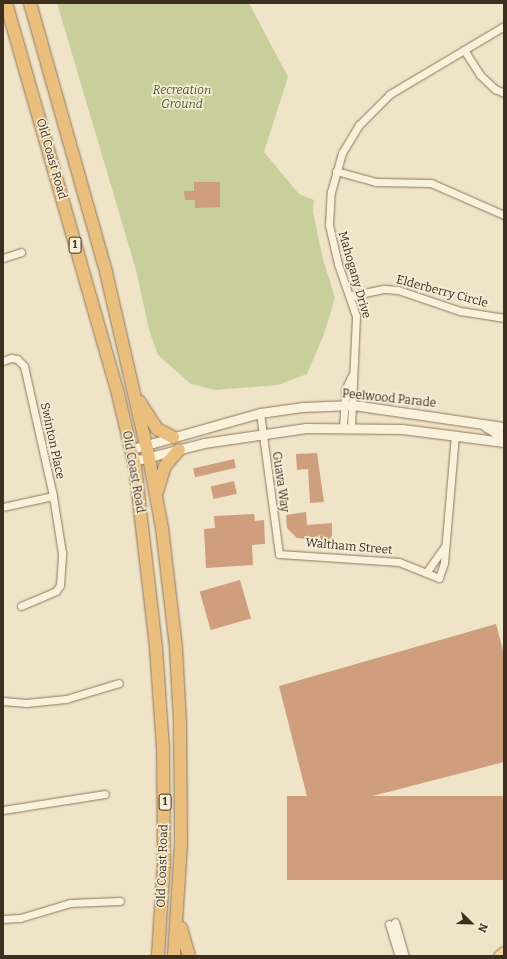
<!DOCTYPE html>
<html>
<head>
<meta charset="utf-8">
<style>
	body { margin:0 }
	#map { position:relative; width:507px; height:959px; overflow:hidden; background:#f0e4c8; font-family:Bitter,serif }
	div>[style] { position:absolute }
	[style*='--x'] { left:calc(var(--x)*1px); top:calc(var(--y)*1px); width:calc(var(--w)*1px); rotate:calc(var(--a)*1deg) }
	.green>* { inset:0; background:#c9cf9b }
	.building>* { inset:0; background:#cf9f7d; transform-origin:0 0 }
	.roads { filter:drop-shadow(0 0 1px #8d765c) drop-shadow(0 0 1px #8d765c) }
	.minor>* { height:7px; margin:-3.5px; padding:0 3.5px; transform-origin:3.5px; border-radius:3.5px; background:#faf1dc }
	.tertiary>* { height:9px; margin:-4.5px; padding:0 4.5px; transform-origin:4.5px; border-radius:4.5px; background:#faf1dc }
	.primary>* { height:11px; margin:-5.5px; padding:0 5.5px; transform-origin:5.5px; border-radius:5.5px; background:#f3d9a0 }
	.trunk>* { height:12px; margin:-6px; padding:0 6px; transform-origin:6px; border-radius:6px; background:#eabe7c }
	span { translate:-50% -50%; white-space:nowrap; text-align:center; line-height:1.15; -webkit-text-stroke:3px #f7eed8; paint-order:stroke }
	.shield-label span { padding:1px 3px; background:#f7eed8; border:1px solid; border-radius:3px; -webkit-text-stroke-width:0 }
	.shield-label { font-size:11px; color:#3d2e20; font-weight:700 }
	.park-label { font-size:12px; color:#4d5a26; font-style:italic }
	.street-label { font-size:12px; color:#3d2e20 }
	.frame { position:absolute; inset:0; border:4px solid #3d2e20; pointer-events:none }
	.north { position:absolute; left:451px; top:903px; width:40px; height:40px; -webkit-text-stroke:3px #f7eed8; paint-order:stroke; rotate:113deg; font-size:11px; font-weight:700; line-height:16px; text-align:center; color:#3d2e20 }
	.north::after { content:''; display:block; margin:auto; width:14px; height:18px; background:#3d2e20; clip-path:polygon(50% 0,100% 100%,50% 72%,0 100%) }
</style>
</head>
<body>
<div id="map">
	<div class="green">
		<i style="clip-path:polygon(57px 3px,249px 3px,288px 77px,264px 152px,299px 194px,314px 200px,313px 212px,323px 259px,335px 298px,324px 334px,307px 374px,278px 385px,215px 390px,191px 384px,158px 355px,149px 330px,136px 270px)"></i>
	</div>
	<div class="building">
		<i style="clip-path:polygon(194px 182px,220px 182px,220px 207px,195px 208px,195px 200px,185px 200px,184px 191px,194px 191px)"></i>
		<i style="clip-path:polygon(317px 453px,324px 502px,310px 503px,308px 469px,297px 470px,296px 454px)"></i>
		<i style="left:234px;top:459px;width:9px;height:42px;rotate:77deg"></i>
		<i style="left:234px;top:481px;width:13px;height:24px;rotate:77deg"></i>
		<i style="clip-path:polygon(306px 512px,307px 525px,332px 523px,332px 541px,297px 538px,287px 528px,286px 515px)"></i>
		<i style="clip-path:polygon(254px 514px,255px 521px,264px 520px,265px 544px,252px 545px,253px 565px,206px 568px,204px 529px,215px 528px,214px 516px)"></i>
		<i style="left:240px;top:580px;width:40px;height:42px;rotate:74deg"></i>
		<i style="clip-path:polygon(496px 624px,504px 654px,504px 762px,311px 812px,279px 686px)"></i>
		<i style="left:504px;top:796px;width:84px;height:217px;rotate:90deg"></i>
	</div>
	<div class="roads">
		<div class="minor">
			<i style="--x:464;--y:50;--w:30;--a:57"></i>
			<i style="--x:480;--y:75;--w:21;--a:43"></i>
			<i style="--x:495;--y:89;--w:10;--a:24"></i>
			<i style="--x:336;--y:171;--w:41;--a:15.4"></i>
			<i style="--x:376;--y:182;--w:55;--a:1"></i>
			<i style="--x:431;--y:183;--w:80;--a:23.7"></i>
			<i style="--x:3;--y:258;--w:19;--a:-18"></i>
			<i style="--x:350;--y:296;--w:35;--a:-12"></i>
			<i style="--x:384;--y:289;--w:14;--a:4"></i>
			<i style="--x:398;--y:290;--w:65;--a:18.7"></i>
			<i style="--x:460;--y:311;--w:45;--a:9"></i>
			<i style="--x:3;--y:361;--w:9;--a:-21"></i>
			<i style="--x:11;--y:358;--w:6;--a:9"></i>
			<i style="--x:17;--y:359;--w:10;--a:45"></i>
			<i style="--x:24;--y:366;--w:133;--a:77.4"></i>
			<i style="--x:53;--y:496;--w:51;--a:167.6"></i>
			<i style="--x:260;--y:413;--w:142;--a:82.3"></i>
			<i style="--x:279;--y:554;--w:120;--a:3.8"></i>
			<i style="--x:399;--y:562;--w:43;--a:21.8"></i>
			<i style="--x:439;--y:578;--w:16;--a:-72"></i>
			<i style="--x:444;--y:563;--w:128;--a:-85.1"></i>
			<i style="--x:343;--y:427;--w:39;--a:-86"></i>
			<i style="--x:346;--y:388;--w:14;--a:-65"></i>
			<i style="--x:351;--y:427;--w:111;--a:-87.4"></i>
			<i style="--x:356;--y:316;--w:55;--a:-109.1"></i>
			<i style="--x:338;--y:264;--w:40;--a:-103"></i>
			<i style="--x:329;--y:225;--w:33;--a:-87"></i>
			<i style="--x:331;--y:192;--w:41;--a:-74.2"></i>
			<i style="--x:342;--y:153;--w:33;--a:-59"></i>
			<i style="--x:359;--y:125;--w:44;--a:-45"></i>
			<i style="--x:390;--y:94;--w:133;--a:-30.8"></i>
			<i style="--x:426;--y:573;--w:32;--a:-55"></i>
			<i style="--x:21;--y:606;--w:38;--a:-23"></i>
			<i style="--x:56;--y:591;--w:7;--a:-56"></i>
			<i style="--x:60;--y:585;--w:32;--a:-86"></i>
			<i style="--x:62;--y:553;--w:58;--a:-99"></i>
			<i style="--x:3;--y:701;--w:23;--a:5"></i>
			<i style="--x:26;--y:703;--w:40;--a:-5.7"></i>
			<i style="--x:66;--y:699;--w:55;--a:-16.8"></i>
			<i style="--x:3;--y:810;--w:103;--a:-8.9"></i>
			<i style="--x:3;--y:919;--w:17;--a:-3"></i>
			<i style="--x:20;--y:918;--w:52;--a:-16.7"></i>
			<i style="--x:70;--y:903;--w:50;--a:-2.3"></i>
			<i style="--x:395;--y:922;--w:35;--a:74"></i>
			<i style="--x:389;--y:924;--w:34;--a:73"></i>
		</div>
		<div class="tertiary">
			<i style="--x:485;--y:426;--w:19;--a:32"></i>
			<i style="--x:501;--y:436;--w:6;--a:81"></i>
			<i style="--x:132;--y:449;--w:133;--a:-15.7"></i>
			<i style="--x:260;--y:413;--w:42;--a:-8.1"></i>
			<i style="--x:302;--y:407;--w:51;--a:-2.2"></i>
			<i style="--x:353;--y:405;--w:153;--a:8.3"></i>
			<i style="--x:134;--y:461;--w:72;--a:-14.4"></i>
			<i style="--x:204;--y:443;--w:103;--a:-8.4"></i>
			<i style="--x:306;--y:428;--w:96;--a:0.6"></i>
			<i style="--x:402;--y:429;--w:103;--a:7.3"></i>
		</div>
		<div class="primary">
			<i style="--x:499;--y:956;--w:6;--a:-39"></i>
		</div>
		<div class="trunk">
			<i style="--x:6;--y:3;--w:407;--a:74"></i>
			<i style="--x:118;--y:394;--w:74;--a:76.7"></i>
			<i style="--x:135;--y:466;--w:183;--a:83.4"></i>
			<i style="--x:156;--y:648;--w:99;--a:86"></i>
			<i style="--x:163;--y:747;--w:115;--a:89.5"></i>
			<i style="--x:164;--y:862;--w:94;--a:93.7"></i>
			<i style="--x:30;--y:3;--w:280;--a:74.2"></i>
			<i style="--x:106;--y:272;--w:191;--a:77"></i>
			<i style="--x:149;--y:458;--w:71;--a:79.5"></i>
			<i style="--x:162;--y:528;--w:121;--a:83.3"></i>
			<i style="--x:176;--y:648;--w:75;--a:86.9"></i>
			<i style="--x:180;--y:723;--w:121;--a:89.5"></i>
			<i style="--x:181;--y:844;--w:112;--a:93.6"></i>
			<i style="--x:139;--y:401;--w:33;--a:57"></i>
			<i style="--x:157;--y:429;--w:18;--a:27"></i>
			<i style="--x:157;--y:492;--w:27;--a:-73"></i>
			<i style="--x:165;--y:466;--w:21;--a:-49"></i>
			<i style="--x:181;--y:928;--w:29;--a:74"></i>
		</div>
	</div>
	<div class="shield-label">
		<span style="left:75px;top:245px">1</span>
		<span style="left:165px;top:802px">1</span>
	</div>
	<div class="park-label">
		<span style="left:182px;top:98px">Recreation<br>Ground</span>
	</div>
	<div class="street-label">
		<span style="left:51px;top:159px;rotate:74deg">Old Coast Road</span>
		<span style="left:354px;top:275px;rotate:74deg">Mahogany Drive</span>
		<span style="left:442px;top:292px;rotate:15deg">Elderberry Circle</span>
		<span style="left:389px;top:399px;rotate:6deg">Peelwood Parade</span>
		<span style="left:52px;top:441px;rotate:78deg">Swinton Place</span>
		<span style="left:133px;top:472px;rotate:80deg">Old Coast Road</span>
		<span style="left:280px;top:482px;rotate:82deg">Guava Way</span>
		<span style="left:349px;top:547px;rotate:5deg">Waltham Street</span>
		<span style="left:163px;top:866px;rotate:-88deg">Old Coast Road</span>
	</div>
	<div class="frame"></div>
	<div class="north">N</div>
</div>
</body>
</html>
